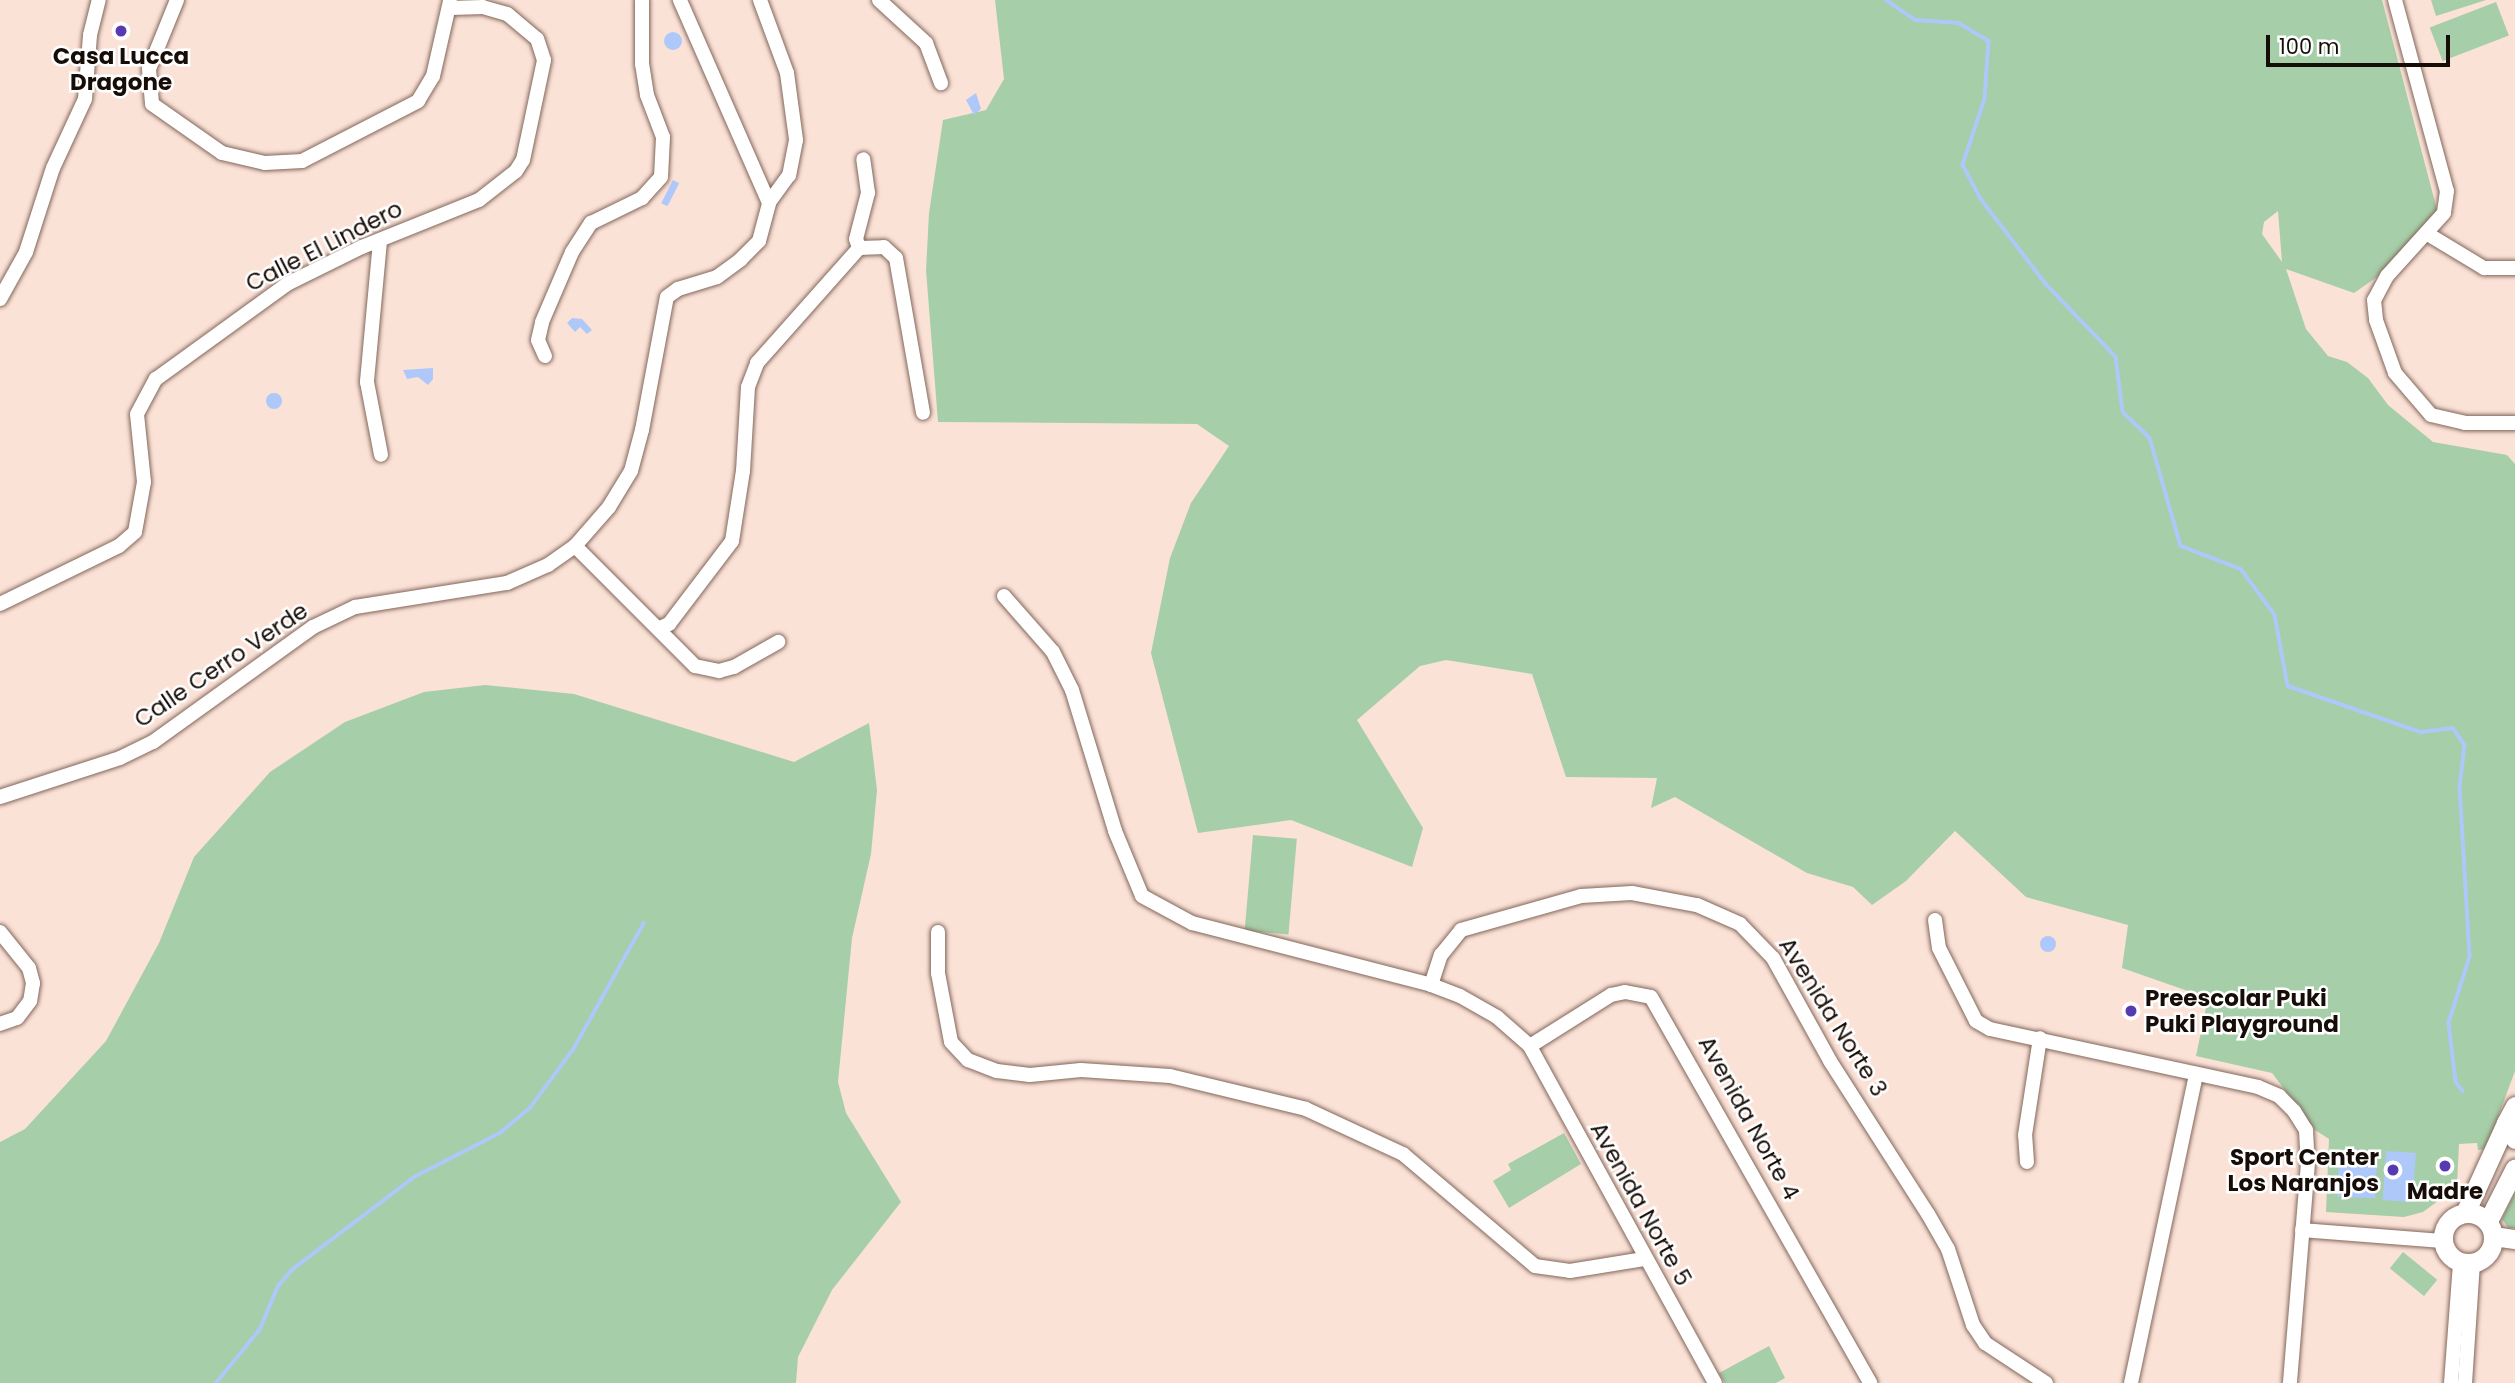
<!DOCTYPE html>
<html>
<head>
<meta charset="utf-8">
<style>
	body { margin:0 }
	#map { position:relative; width:2515px; height:1383px; overflow:hidden; background:#fbe2d7; font-family:Poppins,sans-serif }
	div>[style] { position:absolute }
	[style*='--x'] { left:calc(var(--x)*1px); top:calc(var(--y)*1px); width:calc(var(--w)*1px); rotate:calc(var(--a)*1deg) }
	.green>* { inset:0; background:#a6cea8; transform-origin:0 0 }
	.water>* { inset:0; background:#afc8fa; transform-origin:0 0 }
	.round { border-radius:50% }
	.stream>* { height:3.5px; margin:-1.75px; padding:0 1.75px; transform-origin:1.75px; border-radius:1.75px; background:#afc8fa }
	.roads { filter:drop-shadow(0 0 2px #82675b) drop-shadow(0 0 2px #82675b) }
	.street>* { height:14px; margin:-7px; padding:0 7px; transform-origin:7px; border-radius:7px; background:#fff }
	.secondary>* { height:19px; margin:-9.5px; padding:0 9.5px; transform-origin:9.5px; border-radius:9.5px; background:#fff }
	.secondary>.ring { margin:-9.5px; padding:0; box-sizing:content-box; background:none; border:19px solid #fff; border-radius:50% }
	.dots>* { width:19px; height:19px; translate:-50% -50%; box-sizing:border-box; border:4px solid #fff; border-radius:50% }
	span { translate:-50% -50%; white-space:nowrap; text-align:center; line-height:1.15; -webkit-text-stroke:5px #fff; paint-order:stroke }
	.poi-label { font-size:23px; color:#170d08; font-weight:700 }
	.left { translate:0 -50%; text-align:left }
	.right { translate:-100% -50%; text-align:right }
	.street-label { font-size:23px; color:#170d08 }
	.scale { position:absolute; left:2266px; top:35px; width:184px; height:32px; box-sizing:border-box; border:4px solid #170d08; border-top:0; padding-left:9px; font-size:21px; line-height:24px; white-space:nowrap; color:#170d08; -webkit-text-stroke:5px #fff; paint-order:stroke }
</style>
</head>
<body>
<div id="map">
	<div class="green">
		<i style="clip-path:polygon(evenodd,995px 0,2382px 0,2437px 210px,2377px 277px,2354px 293px,2286px 269px,2306px 329px,2328px 356px,2347px 362px,2368px 378px,2388px 405px,2433px 442px,2507px 455px,2515px 464px,2515px 1071px,2486px 1149px,2478px 1150px,2477px 1143px,2459px 1144px,2457px 1184px,2449px 1183px,2442px 1198px,2423px 1212px,2404px 1217px,2326px 1212px,2329px 1139px,2315px 1130px,2272px 1073px,2196px 1056px,2208px 998px,2122px 968px,2128px 925px,2026px 897px,1955px 831px,1906px 881px,1872px 905px,1853px 887px,1807px 873px,1675px 797px,1651px 808px,1657px 778px,1566px 777px,1532px 674px,1446px 660px,1420px 666px,1357px 720px,1423px 828px,1412px 867px,1291px 820px,1198px 833px,1151px 653px,1170px 558px,1191px 503px,1229px 446px,1197px 424px,938px 422px,926px 270px,929px 213px,943px 120px,986px 110px,1004px 79px,995px 0,2278px 211px,2282px 262px,2262px 234px,2264px 222px,2278px 211px)"></i>
		<i style="clip-path:polygon(2431px 0,2486px 0,2436px 16px)"></i>
		<i style="left:2496px;top:2px;width:36px;height:71px;rotate:69deg"></i>
		<i style="clip-path:polygon(485px 685px,574px 694px,794px 762px,869px 723px,877px 790px,871px 854px,852px 938px,838px 1082px,846px 1113px,901px 1202px,832px 1290px,798px 1357px,796px 1383px,0 1383px,0 1142px,25px 1129px,106px 1041px,159px 943px,194px 857px,270px 772px,345px 722px,424px 692px)"></i>
		<i style="left:1253px;top:835px;width:44px;height:96px;rotate:5deg"></i>
		<i style="clip-path:polygon(1564px 1133px,1581px 1164px,1509px 1208px,1493px 1181px,1511px 1170px,1508px 1164px)"></i>
		<i style="clip-path:polygon(2515px 1193px,2515px 1228px,2508px 1228px,2502px 1219px)"></i>
		<i style="left:2403px;top:1252px;width:44px;height:21px;rotate:39deg"></i>
		<i style="clip-path:polygon(1769px 1346px,1785px 1378px,1776px 1383px,1725px 1383px,1719px 1373px)"></i>
	</div>
	<div class="water">
		<i class="round" style="left:664px;top:32px;width:18px;height:18px"></i>
		<i style="clip-path:polygon(976px 93px,981px 109px,974px 115px,966px 100px)"></i>
		<i style="left:673px;top:180px;width:7px;height:26px;rotate:27deg"></i>
		<i style="clip-path:polygon(572px 318px,582px 319px,592px 330px,587px 334px,580px 327px,575px 332px,567px 323px)"></i>
		<i style="clip-path:polygon(433px 368px,433px 379px,428px 385px,418px 377px,407px 379px,403px 370px)"></i>
		<i class="round" style="left:266px;top:393px;width:16px;height:16px"></i>
		<i class="round" style="left:2040px;top:936px;width:16px;height:16px"></i>
		<i style="left:2339px;top:1151px;width:38px;height:46px;rotate:2deg"></i>
		<i style="left:2386px;top:1151px;width:30px;height:49px;rotate:4deg"></i>
	</div>
	<div class="stream">
		<i style="--x:1886;--y:0;--w:36;--a:34"></i>
		<i style="--x:1916;--y:20;--w:43;--a:4"></i>
		<i style="--x:1959;--y:23;--w:35;--a:31"></i>
		<i style="--x:1989;--y:41;--w:58;--a:93.9"></i>
		<i style="--x:1985;--y:99;--w:70;--a:108.4"></i>
		<i style="--x:1963;--y:165;--w:38;--a:62"></i>
		<i style="--x:1981;--y:199;--w:107;--a:52.6"></i>
		<i style="--x:2046;--y:284;--w:101;--a:46.2"></i>
		<i style="--x:2116;--y:357;--w:55;--a:82.7"></i>
		<i style="--x:2123;--y:412;--w:37;--a:44"></i>
		<i style="--x:2150;--y:438;--w:112;--a:74"></i>
		<i style="--x:2181;--y:546;--w:64;--a:21"></i>
		<i style="--x:2241;--y:569;--w:57;--a:53.5"></i>
		<i style="--x:2275;--y:615;--w:72;--a:79.6"></i>
		<i style="--x:2288;--y:686;--w:141;--a:19.1"></i>
		<i style="--x:2421;--y:732;--w:32;--a:-7"></i>
		<i style="--x:2453;--y:728;--w:21;--a:55"></i>
		<i style="--x:2465;--y:745;--w:42;--a:96.8"></i>
		<i style="--x:2460;--y:787;--w:170;--a:86.6"></i>
		<i style="--x:2470;--y:957;--w:69;--a:107.7"></i>
		<i style="--x:2449;--y:1023;--w:59;--a:83.2"></i>
		<i style="--x:2456;--y:1082;--w:11;--a:52"></i>
		<i style="--x:216;--y:1383;--w:70;--a:-50.8"></i>
		<i style="--x:260;--y:1329;--w:47;--a:-67.3"></i>
		<i style="--x:278;--y:1286;--w:23;--a:-49"></i>
		<i style="--x:293;--y:1269;--w:152;--a:-37.2"></i>
		<i style="--x:414;--y:1177;--w:97;--a:-27.1"></i>
		<i style="--x:500;--y:1133;--w:39;--a:-40"></i>
		<i style="--x:530;--y:1108;--w:74;--a:-53.7"></i>
		<i style="--x:574;--y:1048;--w:143;--a:-60.8"></i>
	</div>
	<div class="roads">
		<div class="street">
			<i style="--x:177;--y:0;--w:74;--a:112.1"></i>
			<i style="--x:149;--y:69;--w:35;--a:85"></i>
			<i style="--x:152;--y:104;--w:85;--a:35"></i>
			<i style="--x:222;--y:153;--w:44;--a:13.1"></i>
			<i style="--x:265;--y:163;--w:37;--a:-3"></i>
			<i style="--x:302;--y:161;--w:131;--a:-27.3"></i>
			<i style="--x:418;--y:101;--w:29;--a:-59"></i>
			<i style="--x:433;--y:76;--w:77;--a:-77.2"></i>
			<i style="--x:760;--y:0;--w:78;--a:69.7"></i>
			<i style="--x:787;--y:73;--w:68;--a:82.3"></i>
			<i style="--x:796;--y:140;--w:36;--a:101"></i>
			<i style="--x:789;--y:175;--w:34;--a:126"></i>
			<i style="--x:879;--y:0;--w:64;--a:42.5"></i>
			<i style="--x:926;--y:43;--w:43;--a:69.4"></i>
			<i style="--x:2395;--y:0;--w:198;--a:74.8"></i>
			<i style="--x:2447;--y:191;--w:22;--a:98"></i>
			<i style="--x:2444;--y:213;--w:85;--a:132.1"></i>
			<i style="--x:2387;--y:276;--w:27;--a:118"></i>
			<i style="--x:2374;--y:300;--w:20;--a:84"></i>
			<i style="--x:2376;--y:320;--w:56;--a:70.3"></i>
			<i style="--x:2395;--y:373;--w:55;--a:49.4"></i>
			<i style="--x:2431;--y:415;--w:35;--a:13"></i>
			<i style="--x:2465;--y:423;--w:50;--a:0"></i>
			<i style="--x:2426;--y:233;--w:68;--a:31.1"></i>
			<i style="--x:2484;--y:268;--w:31;--a:0"></i>
			<i style="--x:380;--y:241;--w:142;--a:95.3"></i>
			<i style="--x:367;--y:382;--w:74;--a:79.1"></i>
			<i style="--x:859;--y:248;--w:9;--a:-108"></i>
			<i style="--x:856;--y:239;--w:48;--a:-75.4"></i>
			<i style="--x:868;--y:193;--w:34;--a:-98"></i>
			<i style="--x:0;--y:299;--w:54;--a:-61"></i>
			<i style="--x:26;--y:252;--w:88;--a:-72.2"></i>
			<i style="--x:53;--y:168;--w:76;--a:-65.1"></i>
			<i style="--x:85;--y:99;--w:64;--a:-85.5"></i>
			<i style="--x:90;--y:35;--w:36;--a:-76"></i>
			<i style="--x:545;--y:356;--w:17;--a:-114"></i>
			<i style="--x:538;--y:340;--w:18;--a:-77"></i>
			<i style="--x:542;--y:322;--w:76;--a:-66.8"></i>
			<i style="--x:572;--y:252;--w:35;--a:-57"></i>
			<i style="--x:591;--y:223;--w:57;--a:-26.1"></i>
			<i style="--x:642;--y:198;--w:28;--a:-48"></i>
			<i style="--x:661;--y:177;--w:40;--a:-87.1"></i>
			<i style="--x:663;--y:137;--w:45;--a:-110.9"></i>
			<i style="--x:647;--y:95;--w:31;--a:-99"></i>
			<i style="--x:642;--y:64;--w:64;--a:-90"></i>
			<i style="--x:575;--y:546;--w:170;--a:45"></i>
			<i style="--x:695;--y:666;--w:25;--a:12"></i>
			<i style="--x:719;--y:671;--w:16;--a:-15"></i>
			<i style="--x:734;--y:667;--w:51;--a:-29.6"></i>
			<i style="--x:1004;--y:596;--w:74;--a:48.8"></i>
			<i style="--x:1053;--y:652;--w:42;--a:63.4"></i>
			<i style="--x:1072;--y:690;--w:147;--a:73"></i>
			<i style="--x:1115;--y:831;--w:70;--a:67.4"></i>
			<i style="--x:1142;--y:896;--w:57;--a:28.4"></i>
			<i style="--x:1192;--y:923;--w:247;--a:14.5"></i>
			<i style="--x:0;--y:604;--w:132;--a:-26"></i>
			<i style="--x:119;--y:546;--w:21;--a:-41"></i>
			<i style="--x:135;--y:532;--w:51;--a:-79.8"></i>
			<i style="--x:144;--y:482;--w:68;--a:-95.9"></i>
			<i style="--x:137;--y:414;--w:40;--a:-62"></i>
			<i style="--x:156;--y:379;--w:162;--a:-35.9"></i>
			<i style="--x:287;--y:284;--w:84;--a:-26.3"></i>
			<i style="--x:362;--y:247;--w:126;--a:-21.9"></i>
			<i style="--x:479;--y:200;--w:47;--a:-38.1"></i>
			<i style="--x:516;--y:171;--w:13;--a:-58"></i>
			<i style="--x:523;--y:160;--w:102;--a:-78.1"></i>
			<i style="--x:544;--y:60;--w:22;--a:-108"></i>
			<i style="--x:537;--y:39;--w:39;--a:-140"></i>
			<i style="--x:507;--y:14;--w:25;--a:-164"></i>
			<i style="--x:483;--y:7;--w:32;--a:178"></i>
			<i style="--x:660;--y:628;--w:10;--a:-24"></i>
			<i style="--x:669;--y:624;--w:104;--a:-52.8"></i>
			<i style="--x:732;--y:541;--w:71;--a:-81.1"></i>
			<i style="--x:743;--y:471;--w:84;--a:-86.6"></i>
			<i style="--x:748;--y:387;--w:26;--a:-69"></i>
			<i style="--x:757;--y:363;--w:154;--a:-48.4"></i>
			<i style="--x:859;--y:248;--w:25;--a:-2"></i>
			<i style="--x:884;--y:247;--w:16;--a:43"></i>
			<i style="--x:896;--y:258;--w:157;--a:80.1"></i>
			<i style="--x:0;--y:797;--w:126;--a:-18"></i>
			<i style="--x:120;--y:758;--w:37;--a:-26"></i>
			<i style="--x:153;--y:742;--w:197;--a:-35.7"></i>
			<i style="--x:313;--y:627;--w:47;--a:-25.5"></i>
			<i style="--x:355;--y:607;--w:154;--a:-9"></i>
			<i style="--x:507;--y:583;--w:45;--a:-23.7"></i>
			<i style="--x:548;--y:565;--w:33;--a:-35"></i>
			<i style="--x:575;--y:546;--w:52;--a:-48.9"></i>
			<i style="--x:609;--y:507;--w:42;--a:-58.6"></i>
			<i style="--x:631;--y:471;--w:42;--a:-75"></i>
			<i style="--x:642;--y:430;--w:135;--a:-79.4"></i>
			<i style="--x:667;--y:297;--w:14;--a:-36"></i>
			<i style="--x:678;--y:289;--w:41;--a:-17.1"></i>
			<i style="--x:717;--y:277;--w:29;--a:-36"></i>
			<i style="--x:740;--y:260;--w:27;--a:-45"></i>
			<i style="--x:759;--y:241;--w:39;--a:-75"></i>
			<i style="--x:769;--y:203;--w:222;--a:-113.7"></i>
			<i style="--x:1935;--y:920;--w:28;--a:82"></i>
			<i style="--x:1939;--y:948;--w:82;--a:63.1"></i>
			<i style="--x:1976;--y:1021;--w:16;--a:30"></i>
			<i style="--x:1990;--y:1029;--w:274;--a:12.2"></i>
			<i style="--x:2258;--y:1087;--w:23;--a:23"></i>
			<i style="--x:2279;--y:1096;--w:21;--a:45"></i>
			<i style="--x:2294;--y:1111;--w:22;--a:58"></i>
			<i style="--x:2306;--y:1130;--w:33;--a:87"></i>
			<i style="--x:2308;--y:1163;--w:221;--a:94.7"></i>
			<i style="--x:0;--y:932;--w:46;--a:51.1"></i>
			<i style="--x:29;--y:968;--w:16;--a:75"></i>
			<i style="--x:33;--y:983;--w:18;--a:99"></i>
			<i style="--x:30;--y:1001;--w:21;--a:127"></i>
			<i style="--x:17;--y:1018;--w:18;--a:161"></i>
			<i style="--x:938;--y:932;--w:41;--a:90"></i>
			<i style="--x:938;--y:973;--w:70;--a:79.3"></i>
			<i style="--x:951;--y:1042;--w:25;--a:47"></i>
			<i style="--x:968;--y:1060;--w:31;--a:21"></i>
			<i style="--x:997;--y:1071;--w:33;--a:7"></i>
			<i style="--x:1030;--y:1075;--w:51;--a:-5.6"></i>
			<i style="--x:1081;--y:1070;--w:89;--a:3.9"></i>
			<i style="--x:1170;--y:1076;--w:140;--a:13.6"></i>
			<i style="--x:1306;--y:1109;--w:107;--a:24.9"></i>
			<i style="--x:1403;--y:1154;--w:173;--a:40.3"></i>
			<i style="--x:1535;--y:1266;--w:35;--a:8"></i>
			<i style="--x:1570;--y:1271;--w:75;--a:-9.2"></i>
			<i style="--x:1530;--y:1046;--w:96;--a:-32.2"></i>
			<i style="--x:1611;--y:995;--w:14;--a:-12"></i>
			<i style="--x:1625;--y:992;--w:26;--a:11"></i>
			<i style="--x:1651;--y:997;--w:444;--a:60.4"></i>
			<i style="--x:2027;--y:1162;--w:27;--a:-94"></i>
			<i style="--x:2025;--y:1135;--w:98;--a:-81.2"></i>
			<i style="--x:2302;--y:1230;--w:140;--a:4.5"></i>
			<i style="--x:1715;--y:1383;--w:384;--a:-118.8"></i>
			<i style="--x:1530;--y:1046;--w:44;--a:-138.7"></i>
			<i style="--x:1497;--y:1017;--w:43;--a:-150.4"></i>
			<i style="--x:1460;--y:996;--w:31;--a:-159"></i>
			<i style="--x:1431;--y:985;--w:32;--a:-72"></i>
			<i style="--x:1441;--y:955;--w:32;--a:-51"></i>
			<i style="--x:1461;--y:930;--w:125;--a:-15.8"></i>
			<i style="--x:1581;--y:896;--w:51;--a:-3.4"></i>
			<i style="--x:1632;--y:893;--w:66;--a:10.5"></i>
			<i style="--x:1697;--y:905;--w:47;--a:23.8"></i>
			<i style="--x:1740;--y:924;--w:47;--a:45.9"></i>
			<i style="--x:1773;--y:958;--w:118;--a:61"></i>
			<i style="--x:1830;--y:1061;--w:182;--a:57.4"></i>
			<i style="--x:1928;--y:1214;--w:40;--a:60.3"></i>
			<i style="--x:1948;--y:1249;--w:80;--a:71.8"></i>
			<i style="--x:1973;--y:1325;--w:22;--a:56"></i>
			<i style="--x:1985;--y:1343;--w:73;--a:33.3"></i>
			<i style="--x:2131;--y:1383;--w:316;--a:-78.1"></i>
			<i style="--x:2451;--y:1383;--w:121;--a:-85.7"></i>
			<i style="--x:2465;--y:1383;--w:120;--a:-86.2"></i>
		</div>
		<div class="secondary">
			<i style="--x:2515;--y:1106;--w:19;--a:118"></i>
			<i style="--x:2506;--y:1123;--w:18;--a:61"></i>
			<i class="ring" style="left:2443px;top:1213px;width:31px;height:31px"></i>
			<i style="--x:2465;--y:1213;--w:99;--a:-65.5"></i>
			<i style="--x:2488;--y:1221;--w:59;--a:-63"></i>
			<i style="--x:2493;--y:1236;--w:22;--a:8"></i>
		</div>
	</div>
	<div class="dots">
		<i style="left:121px;top:31px;background:#563ab2"></i>
		<i style="left:2131px;top:1011px;background:#563ab2"></i>
		<i style="left:2445px;top:1166px;background:#563ab2"></i>
		<i style="left:2393px;top:1170px;background:#563ab2"></i>
	</div>
	<div class="poi-label">
		<span style="left:121px;top:69px">Casa Lucca<br>Dragone</span>
		<span class="left" style="left:2145px;top:1011px">Preescolar Puki<br>Puki Playground</span>
		<span class="right" style="left:2379px;top:1170px">Sport Center<br>Los Naranjos</span>
		<span style="left:2445px;top:1191px">Madre</span>
	</div>
	<div class="street-label">
		<span style="left:324px;top:246px;rotate:-27deg">Calle El Lindero</span>
		<span style="left:221px;top:665px;rotate:-34deg">Calle Cerro Verde</span>
		<span style="left:1833px;top:1017px;rotate:58deg">Avenida Norte 3</span>
		<span style="left:1749px;top:1118px;rotate:61deg">Avenida Norte 4</span>
		<span style="left:1641px;top:1204px;rotate:61deg">Avenida Norte 5</span>
	</div>
	<div class="scale">100 m</div>
</div>
</body>
</html>
